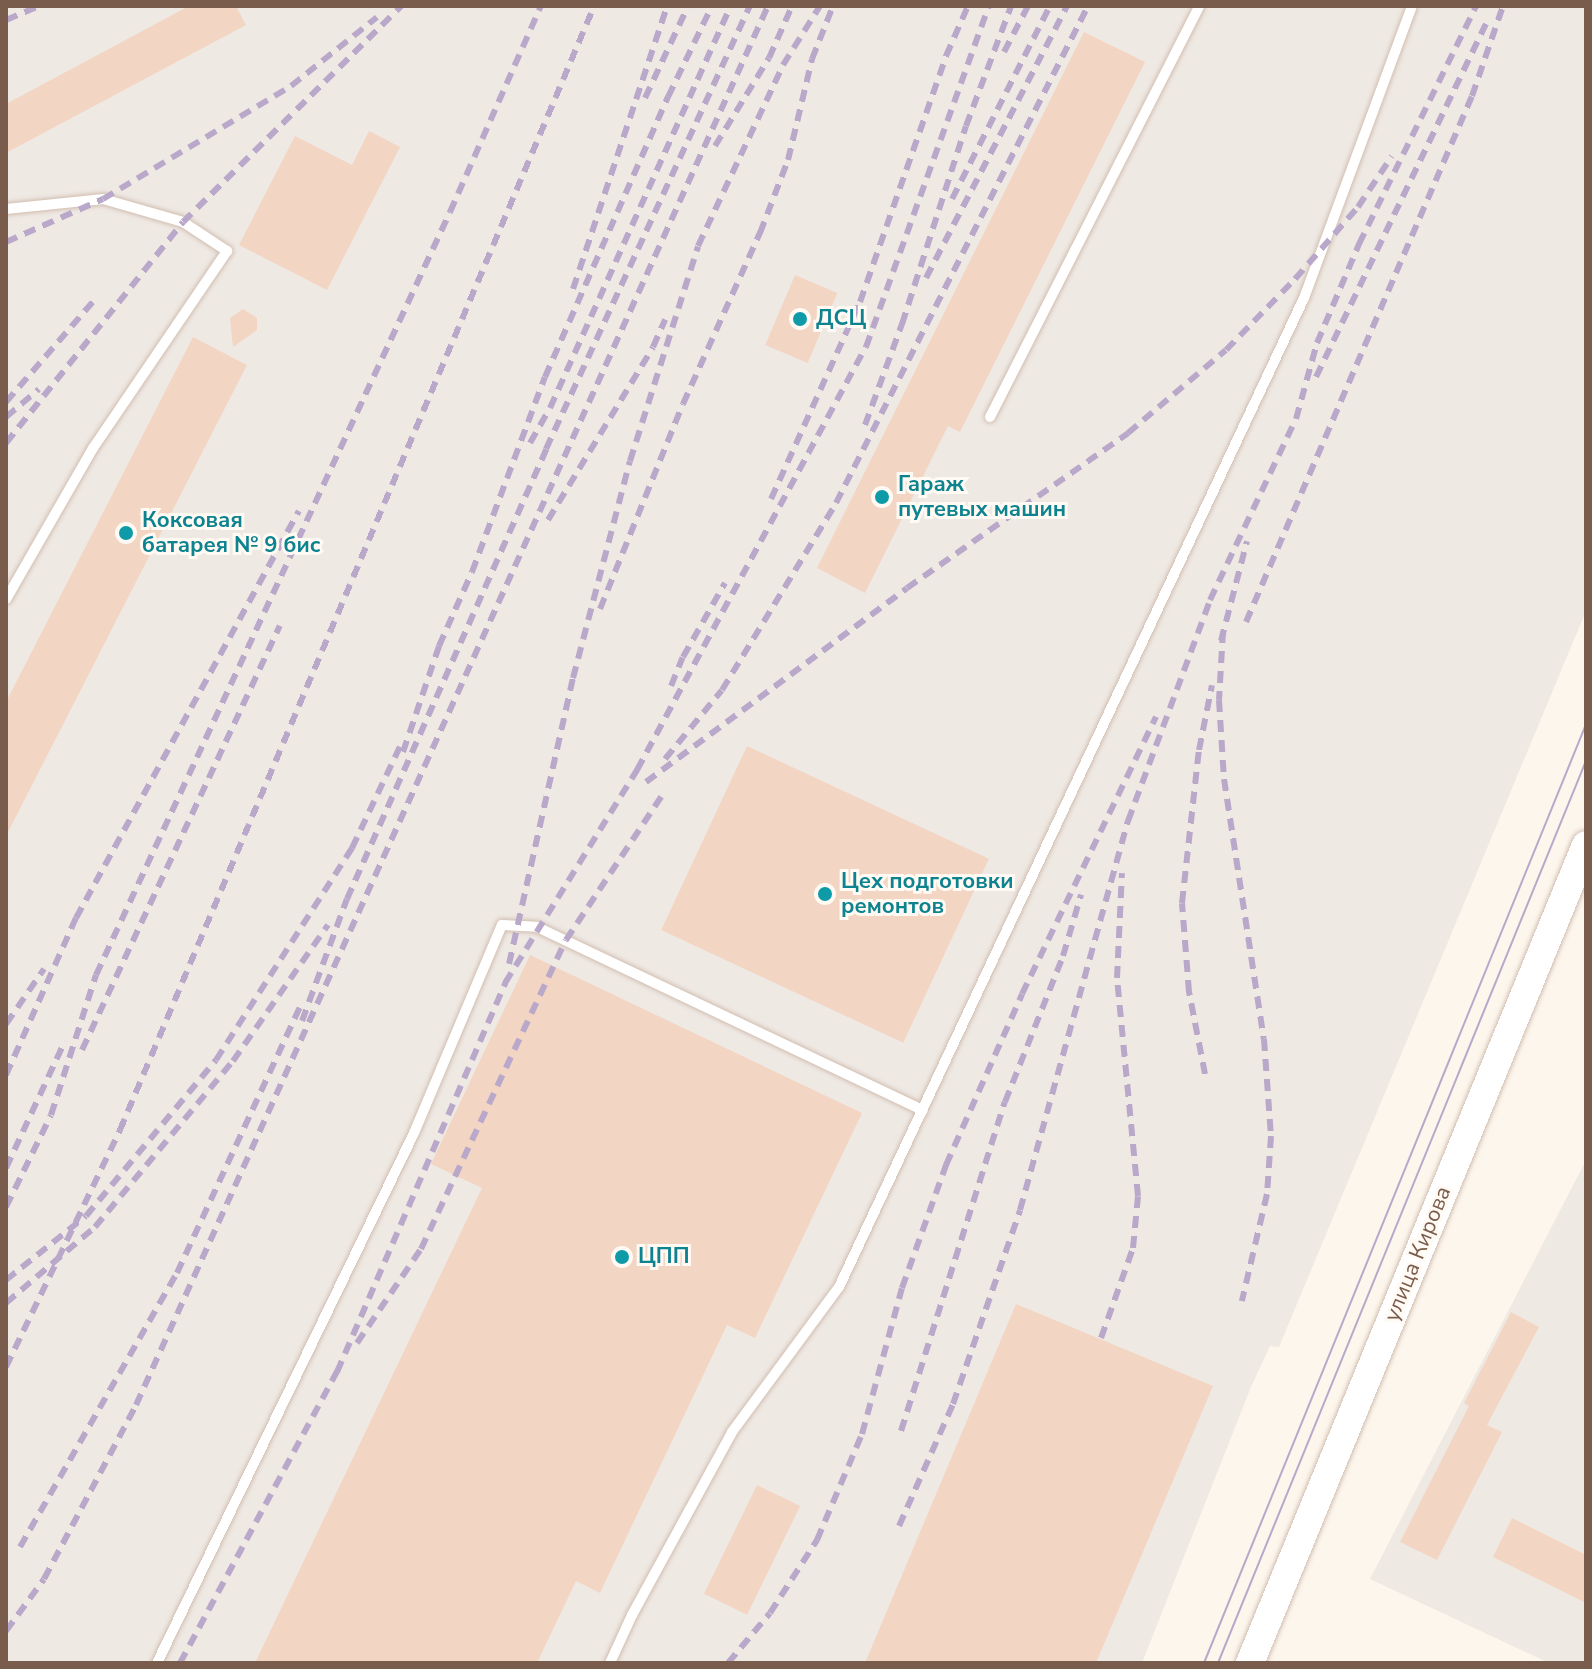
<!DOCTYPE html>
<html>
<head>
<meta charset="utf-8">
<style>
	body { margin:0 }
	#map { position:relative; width:1592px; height:1669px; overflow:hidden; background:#fdf6ec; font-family:"Nunito Sans",sans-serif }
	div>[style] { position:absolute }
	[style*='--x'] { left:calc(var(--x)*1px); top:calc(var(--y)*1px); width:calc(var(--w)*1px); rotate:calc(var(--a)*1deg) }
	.industrial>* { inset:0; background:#efe9e4 }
	.building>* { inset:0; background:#f3d5c3; transform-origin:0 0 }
	.roads { filter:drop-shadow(0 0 2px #d1beb0) drop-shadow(0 0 2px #d1beb0) }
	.lane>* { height:10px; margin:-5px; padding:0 5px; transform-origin:5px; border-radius:5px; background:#fff }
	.secondary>* { height:28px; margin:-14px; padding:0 14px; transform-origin:14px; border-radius:14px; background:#fff }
	.tram>* { height:2px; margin:-1px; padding:0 1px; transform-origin:1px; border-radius:1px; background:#b9a8c9 }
	.rail>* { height:6px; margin-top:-3px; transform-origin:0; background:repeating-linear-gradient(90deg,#b9a8c9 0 12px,transparent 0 20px) }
	.dots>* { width:22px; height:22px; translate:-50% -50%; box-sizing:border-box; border:4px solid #fffaf3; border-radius:50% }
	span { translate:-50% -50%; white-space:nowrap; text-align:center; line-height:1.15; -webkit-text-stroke:6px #fffaf3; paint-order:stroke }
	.culture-label { font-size:22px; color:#0d838f; font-weight:700 }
	.left { translate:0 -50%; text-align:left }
	.street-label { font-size:22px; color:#7a5c4d }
	.frame { position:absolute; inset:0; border:8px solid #7a5c4d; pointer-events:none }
</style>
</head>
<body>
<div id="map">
	<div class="industrial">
		<i style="clip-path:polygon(6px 6px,1586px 6px,1586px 611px,1279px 1347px,1270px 1346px,1251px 1387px,1142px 1663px,6px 1663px)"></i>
		<i style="clip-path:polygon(1586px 1160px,1586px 1663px,1549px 1663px,1370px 1579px)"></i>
	</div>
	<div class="building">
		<i style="clip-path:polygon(189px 6px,236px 6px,246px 25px,6px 153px,6px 104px)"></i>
		<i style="clip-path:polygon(1084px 32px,1145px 62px,960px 432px,948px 426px,865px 593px,817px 568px)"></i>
		<i style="clip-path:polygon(369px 131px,400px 147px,327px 290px,239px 245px,295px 136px,352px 165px)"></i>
		<i style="left:795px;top:275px;width:46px;height:76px;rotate:23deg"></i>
		<i style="clip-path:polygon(243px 309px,257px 318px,257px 330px,233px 347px,230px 318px)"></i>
		<i style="clip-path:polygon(193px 337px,247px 365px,6px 836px,6px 702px)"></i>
		<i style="left:747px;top:746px;width:267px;height:203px;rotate:25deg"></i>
		<i style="clip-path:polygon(530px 955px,862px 1113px,755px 1338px,727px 1325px,600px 1593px,576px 1581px,537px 1663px,255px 1663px,482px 1188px,431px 1164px)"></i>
		<i style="clip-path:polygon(1016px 1304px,1213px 1386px,1096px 1663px,865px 1663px)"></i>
		<i style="clip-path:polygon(1511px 1312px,1539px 1327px,1487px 1425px,1502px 1432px,1437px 1560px,1400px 1542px,1469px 1406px,1464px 1403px)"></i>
		<i style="left:757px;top:1485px;width:48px;height:121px;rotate:26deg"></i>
		<i style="clip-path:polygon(1512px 1518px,1586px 1555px,1586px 1603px,1493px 1557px)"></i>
	</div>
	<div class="roads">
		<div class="lane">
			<i style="--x:6;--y:209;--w:98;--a:-5.9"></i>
			<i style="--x:103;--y:199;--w:83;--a:16"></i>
			<i style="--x:183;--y:222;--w:53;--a:33.4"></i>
			<i style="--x:227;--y:251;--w:238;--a:124.2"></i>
			<i style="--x:93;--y:448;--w:174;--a:119.9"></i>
			<i style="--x:990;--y:417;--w:461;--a:-63"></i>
			<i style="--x:157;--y:1663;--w:589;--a:-64.13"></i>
			<i style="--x:414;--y:1133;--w:226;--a:-67.1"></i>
			<i style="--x:502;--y:925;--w:35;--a:3"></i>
			<i style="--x:537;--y:927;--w:427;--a:25.4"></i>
			<i style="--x:610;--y:1663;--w:53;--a:-65.4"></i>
			<i style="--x:632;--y:1615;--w:209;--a:-61.3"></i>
			<i style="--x:732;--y:1432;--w:180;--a:-53.6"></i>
			<i style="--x:839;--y:1287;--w:1093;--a:-64.82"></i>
			<i style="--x:1304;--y:298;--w:311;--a:-69.7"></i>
		</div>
		<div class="secondary">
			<i style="--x:1250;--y:1663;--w:884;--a:-67.67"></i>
		</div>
	</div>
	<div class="tram">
		<i style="--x:1204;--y:1663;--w:1014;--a:-67.86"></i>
		<i style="--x:1218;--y:1663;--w:974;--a:-67.81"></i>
	</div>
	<div class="rail">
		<i style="--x:6;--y:20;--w:36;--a:-23"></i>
		<i style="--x:1004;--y:52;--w:52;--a:-62.4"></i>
		<i style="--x:645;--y:98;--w:102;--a:-64.9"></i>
		<i style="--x:715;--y:146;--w:103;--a:-58.5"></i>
		<i style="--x:769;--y:58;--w:57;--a:-66.1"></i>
		<i style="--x:952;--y:199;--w:216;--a:-63.1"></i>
		<i style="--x:6;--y:242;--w:106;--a:-23.9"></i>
		<i style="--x:103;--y:199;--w:219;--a:-31"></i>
		<i style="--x:291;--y:86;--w:110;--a:-38.7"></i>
		<i style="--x:926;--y:278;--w:306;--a:-62.6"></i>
		<i style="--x:573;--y:289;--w:298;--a:-71.6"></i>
		<i style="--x:1316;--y:377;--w:396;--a:-64.3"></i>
		<i style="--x:6;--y:402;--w:139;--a:-49.1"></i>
		<i style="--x:6;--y:417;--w:43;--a:-40.3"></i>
		<i style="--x:865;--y:425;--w:108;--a:-69.9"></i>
		<i style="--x:902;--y:324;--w:208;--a:-72.1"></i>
		<i style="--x:966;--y:126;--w:128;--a:-69.4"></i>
		<i style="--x:6;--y:443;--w:283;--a:-51.3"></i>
		<i style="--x:183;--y:222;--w:307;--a:-44.7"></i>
		<i style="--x:530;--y:443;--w:40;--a:-60.3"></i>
		<i style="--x:550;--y:408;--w:441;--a:-65.8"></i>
		<i style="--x:771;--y:499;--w:216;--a:-65.7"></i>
		<i style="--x:860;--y:302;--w:261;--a:-70.7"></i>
		<i style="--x:946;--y:56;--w:55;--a:-66.3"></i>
		<i style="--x:548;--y:520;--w:202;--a:-58.7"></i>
		<i style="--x:653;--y:347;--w:30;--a:-66"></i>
		<i style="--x:600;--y:609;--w:221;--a:-68"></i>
		<i style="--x:683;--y:404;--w:188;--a:-65.8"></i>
		<i style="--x:760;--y:233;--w:78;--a:-69"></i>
		<i style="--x:788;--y:160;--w:104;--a:-76.6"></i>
		<i style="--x:812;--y:59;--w:57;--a:-68.4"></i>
		<i style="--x:1246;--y:622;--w:572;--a:-66.75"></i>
		<i style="--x:1472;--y:96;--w:95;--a:-71"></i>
		<i style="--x:1223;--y:631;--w:69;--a:93.3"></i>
		<i style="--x:1219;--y:700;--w:79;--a:86.4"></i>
		<i style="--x:1224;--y:779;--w:263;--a:81.3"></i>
		<i style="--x:1264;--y:1039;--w:97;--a:85.9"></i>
		<i style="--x:1271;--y:1136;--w:58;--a:93.9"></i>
		<i style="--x:1267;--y:1194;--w:110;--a:103.2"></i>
		<i style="--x:1221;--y:641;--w:103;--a:-75.4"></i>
		<i style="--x:671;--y:686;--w:31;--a:-68"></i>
		<i style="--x:683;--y:657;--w:85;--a:-60.4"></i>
		<i style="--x:403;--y:752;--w:112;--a:-71.2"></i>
		<i style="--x:439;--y:646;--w:81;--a:-66"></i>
		<i style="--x:472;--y:572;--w:208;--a:-69.5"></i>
		<i style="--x:545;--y:377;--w:306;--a:-66.3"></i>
		<i style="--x:668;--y:97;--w:101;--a:-64.2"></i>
		<i style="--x:665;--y:759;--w:89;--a:-50.4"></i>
		<i style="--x:722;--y:690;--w:219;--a:-58.6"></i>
		<i style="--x:836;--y:503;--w:557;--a:-63.11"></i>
		<i style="--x:646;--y:782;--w:325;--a:-36.6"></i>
		<i style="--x:907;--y:588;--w:270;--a:-35"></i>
		<i style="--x:1128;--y:433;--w:128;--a:-40.3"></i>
		<i style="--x:1226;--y:350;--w:99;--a:-45.8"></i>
		<i style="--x:1295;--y:279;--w:96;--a:-48.8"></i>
		<i style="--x:1358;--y:207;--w:61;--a:-56.3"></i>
		<i style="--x:509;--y:964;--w:293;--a:-77.4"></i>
		<i style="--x:573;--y:678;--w:224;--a:-75.3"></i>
		<i style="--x:630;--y:461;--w:225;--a:-72.4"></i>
		<i style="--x:698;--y:246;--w:200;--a:-64.8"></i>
		<i style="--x:783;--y:65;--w:70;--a:-57.9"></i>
		<i style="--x:302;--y:1021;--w:130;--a:-69.8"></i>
		<i style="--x:347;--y:899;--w:492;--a:-66.1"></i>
		<i style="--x:546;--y:449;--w:488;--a:-65.3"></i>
		<i style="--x:6;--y:1024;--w:67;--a:-55.4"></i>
		<i style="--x:82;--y:1050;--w:468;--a:-65"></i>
		<i style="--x:1205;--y:1074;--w:84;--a:-101"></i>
		<i style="--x:1189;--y:992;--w:89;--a:-94.5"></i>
		<i style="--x:1182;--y:903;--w:154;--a:-83.7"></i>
		<i style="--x:1199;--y:750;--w:66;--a:-78.7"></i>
		<i style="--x:6;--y:1075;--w:172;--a:-66"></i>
		<i style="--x:76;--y:918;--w:464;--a:-61.3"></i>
		<i style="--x:6;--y:1168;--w:140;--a:-65.1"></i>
		<i style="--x:6;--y:1207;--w:102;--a:-63.9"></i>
		<i style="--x:51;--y:1115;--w:147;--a:-72.2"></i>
		<i style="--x:96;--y:975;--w:841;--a:-65.11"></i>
		<i style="--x:450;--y:212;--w:225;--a:-66.2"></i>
		<i style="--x:6;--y:1280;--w:102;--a:-38.7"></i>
		<i style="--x:86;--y:1216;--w:203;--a:-50.2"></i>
		<i style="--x:216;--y:1060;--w:252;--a:-57.3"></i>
		<i style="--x:352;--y:848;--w:117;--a:-64.7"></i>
		<i style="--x:6;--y:1303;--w:117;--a:-40.5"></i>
		<i style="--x:95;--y:1227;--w:216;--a:-50.3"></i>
		<i style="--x:233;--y:1061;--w:166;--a:-55.1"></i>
		<i style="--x:1101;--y:1338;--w:96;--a:-70.4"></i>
		<i style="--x:1133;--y:1248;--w:52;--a:-84.5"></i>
		<i style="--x:1138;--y:1196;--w:219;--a:-95.5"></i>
		<i style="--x:1117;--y:978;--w:105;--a:-87.3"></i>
		<i style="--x:357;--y:1343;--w:114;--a:-55.8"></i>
		<i style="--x:421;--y:1249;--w:341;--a:-64.9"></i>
		<i style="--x:566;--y:940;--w:175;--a:-56.4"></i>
		<i style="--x:6;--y:1367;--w:263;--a:-64.3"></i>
		<i style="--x:120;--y:1130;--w:1220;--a:-67.13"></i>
		<i style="--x:901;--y:1431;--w:345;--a:-72.5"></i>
		<i style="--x:1005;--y:1102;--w:157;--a:-68.3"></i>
		<i style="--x:1063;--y:956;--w:64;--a:-73.6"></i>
		<i style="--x:899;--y:1526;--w:133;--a:-66.1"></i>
		<i style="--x:953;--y:1404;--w:205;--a:-70.9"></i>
		<i style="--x:1020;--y:1210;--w:404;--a:-74.5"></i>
		<i style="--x:1128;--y:821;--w:236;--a:-69.6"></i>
		<i style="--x:1210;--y:600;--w:200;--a:-64.6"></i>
		<i style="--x:1296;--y:419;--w:79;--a:-74.6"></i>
		<i style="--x:1317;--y:343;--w:108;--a:-67"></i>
		<i style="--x:1359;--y:244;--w:265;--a:-63.8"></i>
		<i style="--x:20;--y:1547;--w:316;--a:-60.2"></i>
		<i style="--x:177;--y:1273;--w:295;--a:-65.2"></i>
		<i style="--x:6;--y:1631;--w:64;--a:-53.8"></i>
		<i style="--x:44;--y:1579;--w:197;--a:-62.1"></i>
		<i style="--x:136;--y:1405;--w:1535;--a:-65.69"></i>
		<i style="--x:180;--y:1663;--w:331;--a:-61.7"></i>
		<i style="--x:337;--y:1372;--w:424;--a:-66.6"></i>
		<i style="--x:505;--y:983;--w:251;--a:-58.2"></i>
		<i style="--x:637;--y:770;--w:481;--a:-61.6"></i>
		<i style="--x:866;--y:347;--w:363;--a:-70.2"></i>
		<i style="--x:728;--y:1663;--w:65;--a:-50"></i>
		<i style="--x:770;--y:1613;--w:87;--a:-57.2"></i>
		<i style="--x:817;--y:1540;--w:115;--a:-67"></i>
		<i style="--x:862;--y:1434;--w:151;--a:-74.7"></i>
		<i style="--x:902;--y:1288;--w:131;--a:-70.3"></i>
		<i style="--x:946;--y:1165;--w:187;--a:-66"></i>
		<i style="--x:1022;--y:994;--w:308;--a:-64.2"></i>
	</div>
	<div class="dots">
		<i style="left:800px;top:319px;background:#0f9aa8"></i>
		<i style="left:882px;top:497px;background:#0f9aa8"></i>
		<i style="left:126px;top:533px;background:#0f9aa8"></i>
		<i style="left:825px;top:894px;background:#0f9aa8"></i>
		<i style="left:622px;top:1257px;background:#0f9aa8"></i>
	</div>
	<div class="culture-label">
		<span class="left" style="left:816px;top:319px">ДСЦ</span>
		<span class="left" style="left:898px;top:497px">Гараж<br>путевых машин</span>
		<span class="left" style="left:142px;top:533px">Коксовая<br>батарея № 9 бис</span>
		<span class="left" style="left:841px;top:894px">Цех подготовки<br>ремонтов</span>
		<span class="left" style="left:638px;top:1257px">ЦПП</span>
	</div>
	<div class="street-label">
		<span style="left:1418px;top:1254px;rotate:-68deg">улица Кирова</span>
	</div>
	<div class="frame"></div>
</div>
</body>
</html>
